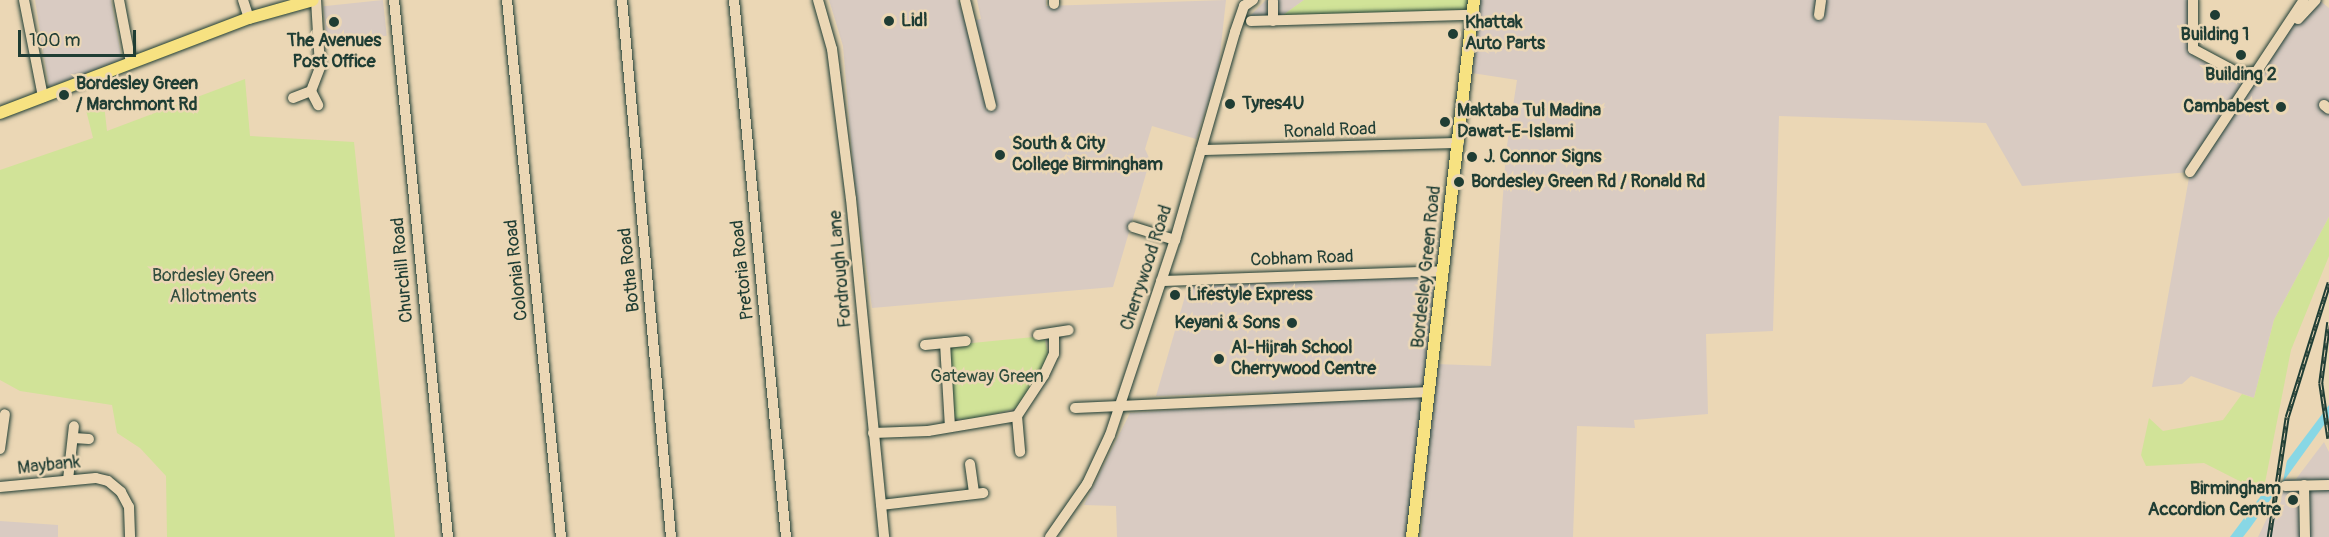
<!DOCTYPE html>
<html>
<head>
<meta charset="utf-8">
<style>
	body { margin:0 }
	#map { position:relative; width:2329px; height:537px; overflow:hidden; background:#ebd7b5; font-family:Pangolin,sans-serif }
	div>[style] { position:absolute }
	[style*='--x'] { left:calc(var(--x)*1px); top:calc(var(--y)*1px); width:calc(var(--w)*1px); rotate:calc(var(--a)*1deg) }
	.built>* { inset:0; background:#d9cbc2; transform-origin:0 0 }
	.green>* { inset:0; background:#d1e398 }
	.water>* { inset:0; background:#88d7e5 }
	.pier>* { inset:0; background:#ebd7b5 }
	.roads { filter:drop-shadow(0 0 2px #1f3d34) drop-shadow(0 0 2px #1f3d34) }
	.minor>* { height:10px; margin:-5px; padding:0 5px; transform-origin:5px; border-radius:5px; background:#ebd7b5 }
	.major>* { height:12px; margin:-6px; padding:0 6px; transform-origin:6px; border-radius:6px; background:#f7e281 }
	.rail>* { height:4.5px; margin-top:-2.25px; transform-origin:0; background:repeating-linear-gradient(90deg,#ebd7b5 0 7px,#1f3d34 0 14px); box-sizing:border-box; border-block:2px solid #1f3d34 }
	.dots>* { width:16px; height:16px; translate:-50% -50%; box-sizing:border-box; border:3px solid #ebd7b5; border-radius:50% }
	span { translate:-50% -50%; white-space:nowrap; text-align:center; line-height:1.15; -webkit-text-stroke:5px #ebd7b5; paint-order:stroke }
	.poi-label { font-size:18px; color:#1f3d34; font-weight:700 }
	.left { translate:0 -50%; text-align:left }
	.right { translate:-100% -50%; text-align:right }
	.street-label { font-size:18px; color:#1f3d34 }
	.park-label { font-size:18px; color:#314e3e }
	.scale { position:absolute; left:18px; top:30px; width:118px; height:27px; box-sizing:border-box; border:3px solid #1f3d34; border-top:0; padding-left:8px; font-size:18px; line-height:21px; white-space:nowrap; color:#1f3d34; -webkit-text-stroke:4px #ebd7b5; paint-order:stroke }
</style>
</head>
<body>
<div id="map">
	<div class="built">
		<i style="clip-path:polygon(35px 0,111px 0,122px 60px,49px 87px)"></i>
		<i style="left:383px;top:0;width:36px;height:60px;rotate:84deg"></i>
		<i style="clip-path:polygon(829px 0,958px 0,965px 22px,981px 19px,977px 0,1046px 0,1046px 6px,1226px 0,1218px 73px,1196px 139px,1152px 126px,1145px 149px,1150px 160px,1113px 287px,872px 308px,854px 177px,843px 46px)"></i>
		<i style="clip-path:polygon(1266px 0,1304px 0,1279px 18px,1249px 17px)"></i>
		<i style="clip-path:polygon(1481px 0,2188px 0,2189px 45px,2194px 57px,2238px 79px,2254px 75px,2305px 0,2319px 0,2329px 8px,2329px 217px,2274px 320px,2254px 398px,2191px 376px,2182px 384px,2152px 387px,2190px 172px,2022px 186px,1986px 123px,1779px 116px,1773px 331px,1706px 334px,1708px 414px,1634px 420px,1635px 428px,1577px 426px,1573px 537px,1421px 537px,1435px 364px,1491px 366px,1506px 152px,1517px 80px,1472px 73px)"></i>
		<i style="clip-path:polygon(1435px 276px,1408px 537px,1117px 537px,1116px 506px,1084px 505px,1130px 413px,1274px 403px,1273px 392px,1156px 396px,1188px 286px)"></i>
		<i style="clip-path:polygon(2324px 442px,2329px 452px,2329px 537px,2258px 537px,2270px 512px,2281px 502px,2283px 479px,2296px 479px)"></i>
		<i style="clip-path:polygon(0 521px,58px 525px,58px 537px,0 537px)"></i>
	</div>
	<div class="green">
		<i style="clip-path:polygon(1304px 0,1469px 0,1468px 10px,1279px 18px)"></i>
		<i style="clip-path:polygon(245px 79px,250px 136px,354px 142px,395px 537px,167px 537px,166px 476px,140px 448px,117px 433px,112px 405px,20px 391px,0 380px,0 170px,93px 138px,86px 110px,104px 104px,107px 131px)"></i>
		<i style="clip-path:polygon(2329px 217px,2329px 256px,2291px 350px,2263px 493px,2204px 463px,2146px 466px,2141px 455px,2149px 418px,2163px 431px,2223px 420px,2242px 394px,2254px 398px,2274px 320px)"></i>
		<i style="clip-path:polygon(1044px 336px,1048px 354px,1044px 366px,1017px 408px,972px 420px,952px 418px,947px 350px,952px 345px)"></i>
	</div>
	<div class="water">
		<i style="clip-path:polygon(2329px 405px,2329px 418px,2250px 528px,2243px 537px,2230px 537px)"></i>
	</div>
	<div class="pier">
		<i style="clip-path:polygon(2287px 460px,2283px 482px,2271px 503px,2272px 495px,2259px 496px)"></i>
	</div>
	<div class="roads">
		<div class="minor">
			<i style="--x:24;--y:0;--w:99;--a:78.9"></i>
			<i style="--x:119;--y:0;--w:64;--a:79.2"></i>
			<i style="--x:243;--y:0;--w:19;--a:72"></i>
			<i style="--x:394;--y:0;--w:540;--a:84.26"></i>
			<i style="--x:507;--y:0;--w:540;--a:84.26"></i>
			<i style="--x:622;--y:0;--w:539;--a:84.79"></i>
			<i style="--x:734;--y:0;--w:540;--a:84.47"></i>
			<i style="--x:818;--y:0;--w:51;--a:74.1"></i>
			<i style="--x:832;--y:49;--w:151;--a:82.8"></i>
			<i style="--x:851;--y:199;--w:340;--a:84.4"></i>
			<i style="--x:965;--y:0;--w:109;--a:76.2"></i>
			<i style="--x:2193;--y:0;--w:49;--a:90"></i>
			<i style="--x:2193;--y:49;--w:53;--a:28"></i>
			<i style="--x:2240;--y:74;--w:13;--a:-9"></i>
			<i style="--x:1273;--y:1;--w:20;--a:90"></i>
			<i style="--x:1054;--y:4;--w:4;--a:-90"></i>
			<i style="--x:1819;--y:15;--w:15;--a:-82"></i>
			<i style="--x:2298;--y:19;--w:26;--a:-47"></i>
			<i style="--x:1251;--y:21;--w:221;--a:-1.6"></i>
			<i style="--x:311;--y:91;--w:16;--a:63"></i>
			<i style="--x:293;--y:98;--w:19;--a:-21"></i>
			<i style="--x:311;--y:91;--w:26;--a:-69"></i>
			<i style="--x:320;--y:67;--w:67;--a:-93.4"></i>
			<i style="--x:2324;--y:105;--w:6;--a:39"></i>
			<i style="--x:1201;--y:150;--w:258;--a:-1.6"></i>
			<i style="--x:2190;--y:172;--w:206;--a:-56.5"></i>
			<i style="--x:1133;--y:227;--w:44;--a:17.2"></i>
			<i style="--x:1161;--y:281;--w:283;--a:-2"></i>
			<i style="--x:1038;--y:335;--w:31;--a:-9"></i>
			<i style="--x:945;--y:343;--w:84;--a:86.6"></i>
			<i style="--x:925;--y:345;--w:41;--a:-5.6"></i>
			<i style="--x:1075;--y:408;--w:355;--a:-2.6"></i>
			<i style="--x:1017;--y:416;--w:36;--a:85"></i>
			<i style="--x:873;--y:433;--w:55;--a:-2.1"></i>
			<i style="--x:928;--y:431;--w:90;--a:-9.6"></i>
			<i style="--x:1017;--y:416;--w:49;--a:-56.6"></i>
			<i style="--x:1044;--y:375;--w:23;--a:-65"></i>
			<i style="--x:1054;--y:354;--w:20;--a:-90"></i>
			<i style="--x:74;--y:438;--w:15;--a:4"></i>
			<i style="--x:0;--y:449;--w:35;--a:-82"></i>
			<i style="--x:970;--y:464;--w:30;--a:82"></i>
			<i style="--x:68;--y:480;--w:54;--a:-83.7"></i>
			<i style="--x:2304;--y:485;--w:52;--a:88.9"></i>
			<i style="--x:2285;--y:486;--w:44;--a:-1.3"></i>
			<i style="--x:0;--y:487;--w:96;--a:-5.4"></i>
			<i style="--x:96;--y:478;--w:12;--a:14"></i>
			<i style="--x:108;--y:481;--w:17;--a:40"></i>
			<i style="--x:121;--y:492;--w:17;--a:62"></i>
			<i style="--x:129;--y:507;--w:30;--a:88"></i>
			<i style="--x:881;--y:505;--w:103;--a:-6.7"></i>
			<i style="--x:1050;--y:537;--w:65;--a:-55.1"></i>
			<i style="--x:1087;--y:484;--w:54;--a:-64.9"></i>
			<i style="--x:1110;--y:435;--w:206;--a:-71.6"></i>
			<i style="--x:1175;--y:240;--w:216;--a:-73.9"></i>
			<i style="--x:1235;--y:32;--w:28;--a:-71"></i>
			<i style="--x:1244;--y:6;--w:11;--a:-34"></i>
		</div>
		<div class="major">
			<i style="--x:0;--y:113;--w:267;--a:-20.9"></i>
			<i style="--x:249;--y:18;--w:66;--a:-15.7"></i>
			<i style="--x:1412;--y:537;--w:541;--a:-83.41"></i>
		</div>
	</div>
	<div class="rail">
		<i style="--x:2329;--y:322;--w:62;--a:97.5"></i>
		<i style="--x:2321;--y:383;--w:56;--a:81.7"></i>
		<i style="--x:2269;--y:537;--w:121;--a:-81.5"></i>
		<i style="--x:2287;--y:417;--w:141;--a:-72.7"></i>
	</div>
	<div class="dots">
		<i style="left:2215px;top:15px;background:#1f3d34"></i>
		<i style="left:889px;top:21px;background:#1f3d34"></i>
		<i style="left:334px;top:22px;background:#1f3d34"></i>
		<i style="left:1453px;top:34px;background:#1f3d34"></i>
		<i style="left:2241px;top:55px;background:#1f3d34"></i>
		<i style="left:64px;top:95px;background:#1f3d34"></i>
		<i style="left:1230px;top:104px;background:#1f3d34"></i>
		<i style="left:2281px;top:107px;background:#1f3d34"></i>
		<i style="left:1445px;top:122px;background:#1f3d34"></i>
		<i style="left:1000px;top:155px;background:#1f3d34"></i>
		<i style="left:1472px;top:157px;background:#1f3d34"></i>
		<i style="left:1459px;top:182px;background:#1f3d34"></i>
		<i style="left:1175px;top:295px;background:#1f3d34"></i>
		<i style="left:1292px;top:323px;background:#1f3d34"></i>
		<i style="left:1219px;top:359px;background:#1f3d34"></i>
		<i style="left:2293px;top:500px;background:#1f3d34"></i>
	</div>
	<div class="poi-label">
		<span class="left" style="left:901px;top:21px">Lidl</span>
		<span class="left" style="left:1465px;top:34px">Khattak<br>Auto Parts</span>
		<span style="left:2215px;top:35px">Building 1</span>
		<span style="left:334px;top:52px">The Avenues<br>Post Office</span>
		<span style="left:2241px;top:75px">Building 2</span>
		<span class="left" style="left:76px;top:95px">Bordesley Green<br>/ Marchmont Rd</span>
		<span class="left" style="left:1242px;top:104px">Tyres4U</span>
		<span class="right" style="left:2269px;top:107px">Cambabest</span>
		<span class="left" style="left:1457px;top:122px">Maktaba Tul Madina<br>Dawat-E-Islami</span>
		<span class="left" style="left:1012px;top:155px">South &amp; City<br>College Birmingham</span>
		<span class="left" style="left:1484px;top:157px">J. Connor Signs</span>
		<span class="left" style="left:1471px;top:182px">Bordesley Green Rd / Ronald Rd</span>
		<span class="left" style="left:1187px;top:295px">Lifestyle Express</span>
		<span class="right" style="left:1280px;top:323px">Keyani &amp; Sons</span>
		<span class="left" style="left:1231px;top:359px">Al-Hijrah School<br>Cherrywood Centre</span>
		<span class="right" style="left:2281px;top:500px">Birmingham<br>Accordion Centre</span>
	</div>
	<div class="street-label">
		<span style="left:1330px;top:131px;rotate:-2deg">Ronald Road</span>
		<span style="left:1302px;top:259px;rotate:-2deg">Cobham Road</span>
		<span style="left:1427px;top:267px;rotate:-84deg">Bordesley Green Road</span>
		<span style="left:1147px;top:268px;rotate:-72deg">Cherrywood Road</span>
		<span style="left:841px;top:269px;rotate:-95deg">Fordrough Lane</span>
		<span style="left:403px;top:270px;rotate:-95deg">Churchill Road</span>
		<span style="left:517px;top:270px;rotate:-96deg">Colonial Road</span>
		<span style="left:630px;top:270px;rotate:-96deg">Botha Road</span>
		<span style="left:743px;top:270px;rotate:-96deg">Pretoria Road</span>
		<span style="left:49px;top:466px;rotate:-6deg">Maybank</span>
	</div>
	<div class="park-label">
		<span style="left:213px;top:287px">Bordesley Green<br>Allotments</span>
		<span style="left:987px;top:377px">Gateway Green</span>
	</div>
	<div class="scale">100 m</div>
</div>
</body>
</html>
